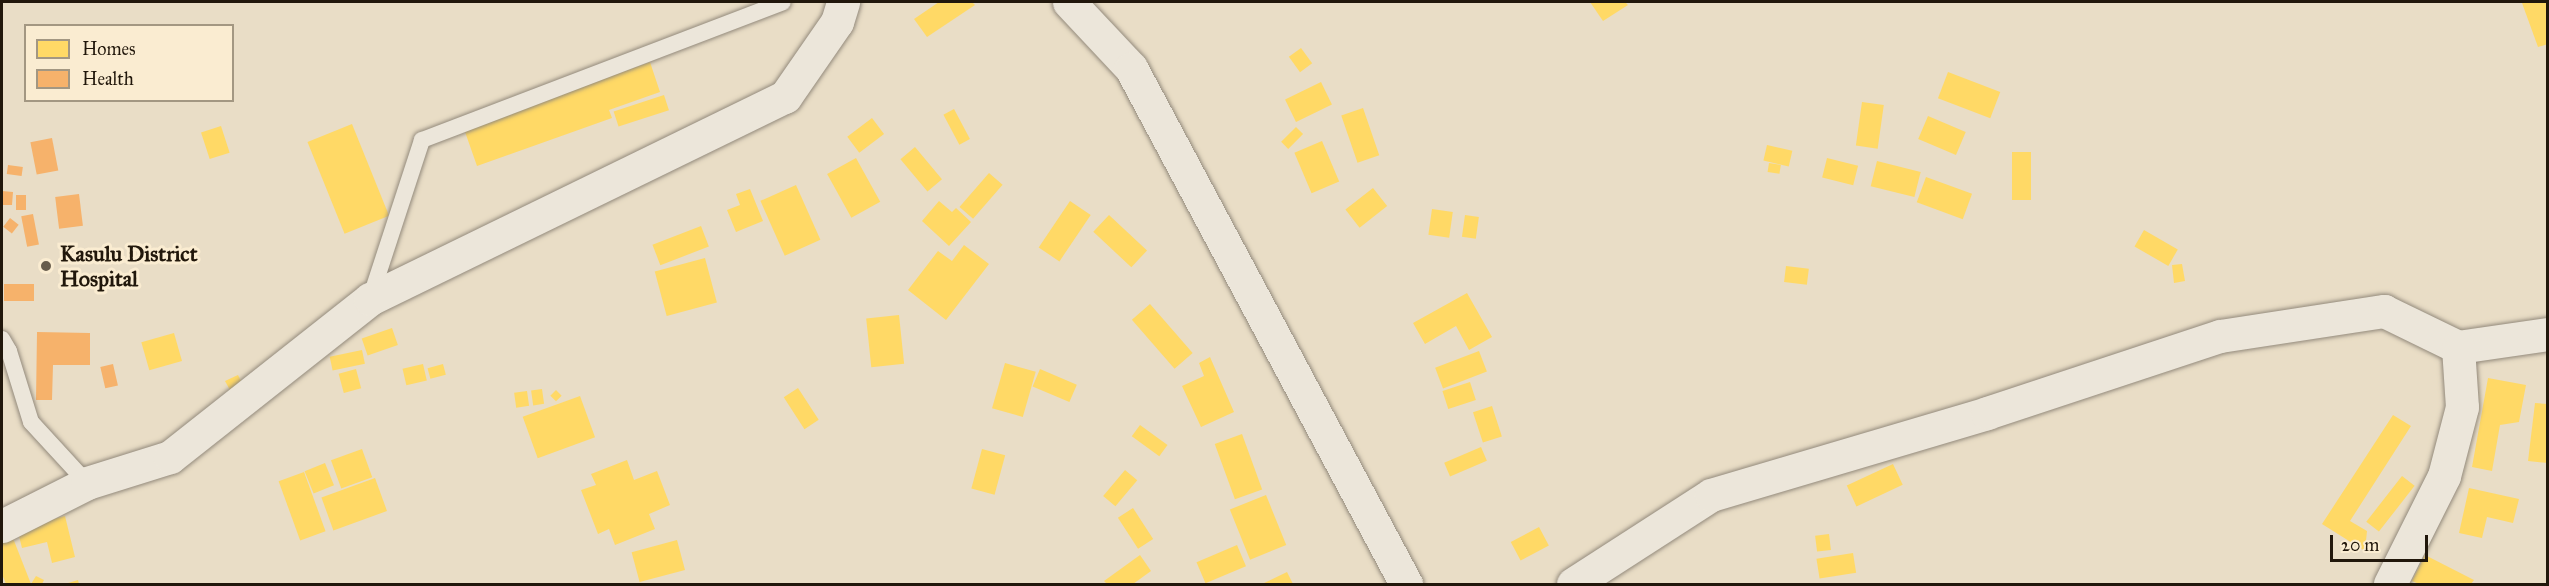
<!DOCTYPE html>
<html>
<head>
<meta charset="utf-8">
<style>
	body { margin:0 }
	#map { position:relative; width:2549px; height:586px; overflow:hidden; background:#e9ddc6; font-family:"IM FELL Great Primer",serif }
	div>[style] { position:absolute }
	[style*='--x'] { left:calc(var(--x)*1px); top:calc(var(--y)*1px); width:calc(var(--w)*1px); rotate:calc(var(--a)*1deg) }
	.homes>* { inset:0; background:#ffd966; transform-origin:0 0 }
	.health>* { inset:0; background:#f6b26b; transform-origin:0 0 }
	.roads { filter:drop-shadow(0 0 2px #938a7c) drop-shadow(0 0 2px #938a7c) }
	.service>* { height:16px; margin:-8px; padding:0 8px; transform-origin:8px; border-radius:8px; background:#ece6da }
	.minor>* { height:33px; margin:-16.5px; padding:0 16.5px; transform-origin:16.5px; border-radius:16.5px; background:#ece6da }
	.tertiary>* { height:33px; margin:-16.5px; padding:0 16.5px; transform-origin:16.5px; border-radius:16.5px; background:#ece6da }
	.dots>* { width:16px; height:16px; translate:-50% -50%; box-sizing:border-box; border:3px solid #faecd1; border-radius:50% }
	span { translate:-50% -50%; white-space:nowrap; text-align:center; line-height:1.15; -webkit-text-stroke:6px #faecd1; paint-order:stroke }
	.poi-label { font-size:22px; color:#21170b; font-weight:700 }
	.left { translate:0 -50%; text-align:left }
	.frame { position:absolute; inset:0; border:3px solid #21170b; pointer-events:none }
	.legend { position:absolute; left:24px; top:24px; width:210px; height:78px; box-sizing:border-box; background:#faecd1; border:2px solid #a39782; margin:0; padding:8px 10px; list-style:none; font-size:18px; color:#21170b }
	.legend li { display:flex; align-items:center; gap:12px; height:30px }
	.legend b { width:30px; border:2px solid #a39782 }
	.scale { position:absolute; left:2330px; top:535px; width:98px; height:27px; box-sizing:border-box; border:3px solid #21170b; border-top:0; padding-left:8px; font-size:18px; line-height:21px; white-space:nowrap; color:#21170b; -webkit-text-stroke:4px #faecd1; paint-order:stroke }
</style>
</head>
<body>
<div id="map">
	<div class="homes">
		<i style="clip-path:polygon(939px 2px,972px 2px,975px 5px,927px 37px,914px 19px)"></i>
		<i style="clip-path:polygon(1590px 2px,1625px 2px,1628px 5px,1603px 21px)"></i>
		<i style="clip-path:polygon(2527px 2px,2548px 2px,2548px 44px,2538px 47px,2522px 3px)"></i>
		<i style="left:1301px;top:48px;width:19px;height:15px;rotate:54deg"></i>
		<i style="clip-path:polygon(650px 62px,660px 92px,609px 110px,612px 118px,477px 166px,464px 129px)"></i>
		<i style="left:1948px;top:72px;width:56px;height:28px;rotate:21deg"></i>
		<i style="left:1321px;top:82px;width:25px;height:40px;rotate:64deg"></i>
		<i style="left:664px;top:95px;width:16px;height:53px;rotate:72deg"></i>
		<i style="left:1862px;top:102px;width:22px;height:44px;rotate:8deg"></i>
		<i style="left:1363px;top:108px;width:50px;height:23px;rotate:71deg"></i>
		<i style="left:954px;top:109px;width:34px;height:12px;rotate:62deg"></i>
		<i style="left:1928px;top:116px;width:41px;height:25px;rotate:23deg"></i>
		<i style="left:872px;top:118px;width:20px;height:31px;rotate:53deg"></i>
		<i style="left:352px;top:124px;width:99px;height:48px;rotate:68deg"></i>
		<i style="left:221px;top:126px;width:28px;height:21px;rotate:72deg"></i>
		<i style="left:1296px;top:127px;width:10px;height:21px;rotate:45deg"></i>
		<i style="left:1322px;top:141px;width:44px;height:30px;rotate:67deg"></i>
		<i style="left:1767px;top:145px;width:26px;height:16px;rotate:13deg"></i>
		<i style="left:915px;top:147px;width:42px;height:19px;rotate:50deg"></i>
		<i style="left:2012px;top:152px;width:19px;height:48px"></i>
		<i style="left:856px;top:158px;width:50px;height:33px;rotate:61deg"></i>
		<i style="left:1827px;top:158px;width:32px;height:20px;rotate:14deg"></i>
		<i style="left:1877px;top:161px;width:45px;height:26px;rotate:14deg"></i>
		<i style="left:1769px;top:163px;width:12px;height:9px;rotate:9deg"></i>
		<i style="left:989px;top:173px;width:18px;height:45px;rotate:41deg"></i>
		<i style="left:1926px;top:177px;width:49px;height:27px;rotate:20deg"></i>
		<i style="left:796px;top:185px;width:60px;height:39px;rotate:66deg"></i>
		<i style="left:1373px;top:188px;width:23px;height:35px;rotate:52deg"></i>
		<i style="clip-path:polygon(750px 189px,763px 221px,736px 232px,727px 210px,740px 205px,736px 194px)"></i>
		<i style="clip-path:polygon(939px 201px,952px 212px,956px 208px,971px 222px,949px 246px,922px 221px)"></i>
		<i style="left:1070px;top:201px;width:25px;height:56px;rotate:34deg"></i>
		<i style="left:1432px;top:209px;width:21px;height:26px;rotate:8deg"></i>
		<i style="left:1109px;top:215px;width:52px;height:23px;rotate:43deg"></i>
		<i style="left:1465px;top:215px;width:14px;height:22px;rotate:8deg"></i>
		<i style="left:701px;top:226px;width:22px;height:52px;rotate:69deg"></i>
		<i style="left:2144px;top:230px;width:39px;height:19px;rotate:30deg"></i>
		<i style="clip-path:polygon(964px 245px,989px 264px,946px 320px,908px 290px,938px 251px,952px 261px)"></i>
		<i style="left:705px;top:258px;width:46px;height:52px;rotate:75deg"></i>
		<i style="clip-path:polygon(2182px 264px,2185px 281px,2174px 283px,2172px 265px)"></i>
		<i style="left:1786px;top:266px;width:23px;height:16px;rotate:7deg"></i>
		<i style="clip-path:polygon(1467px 293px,1492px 337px,1469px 350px,1456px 326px,1425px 344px,1413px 323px)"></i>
		<i style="left:1150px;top:304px;width:65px;height:24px;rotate:49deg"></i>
		<i style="left:899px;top:315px;width:49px;height:33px;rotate:84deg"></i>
		<i style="left:392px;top:328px;width:18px;height:32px;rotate:71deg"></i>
		<i style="left:174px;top:333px;width:29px;height:34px;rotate:74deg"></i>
		<i style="left:362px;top:350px;width:14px;height:33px;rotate:78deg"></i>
		<i style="left:1479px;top:351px;width:22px;height:47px;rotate:69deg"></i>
		<i style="clip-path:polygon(1210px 357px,1234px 412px,1201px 427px,1182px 386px,1204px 376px,1199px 363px)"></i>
		<i style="left:1005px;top:363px;width:32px;height:47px;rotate:16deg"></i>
		<i style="left:423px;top:364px;width:17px;height:21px;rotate:77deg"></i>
		<i style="left:443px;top:364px;width:11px;height:16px;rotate:75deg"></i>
		<i style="left:356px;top:369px;width:20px;height:18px;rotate:75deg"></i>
		<i style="left:1040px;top:369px;width:40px;height:19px;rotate:23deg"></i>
		<i style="clip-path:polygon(238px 375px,242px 383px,230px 390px,225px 381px)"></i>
		<i style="clip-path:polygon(2488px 378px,2526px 385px,2519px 422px,2500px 425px,2492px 471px,2472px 467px)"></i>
		<i style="left:1470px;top:382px;width:19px;height:29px;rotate:72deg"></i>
		<i style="left:798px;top:388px;width:38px;height:17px;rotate:57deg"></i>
		<i style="left:542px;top:389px;width:15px;height:11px;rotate:82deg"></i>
		<i style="left:556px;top:390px;width:8px;height:8px;rotate:45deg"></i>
		<i style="left:527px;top:391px;width:15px;height:13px;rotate:82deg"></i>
		<i style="left:580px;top:396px;width:44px;height:61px;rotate:70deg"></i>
		<i style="clip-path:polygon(2535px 403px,2548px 404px,2548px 463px,2528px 461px)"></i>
		<i style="left:1492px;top:406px;width:32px;height:20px;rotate:72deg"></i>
		<i style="clip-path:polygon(2393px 415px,2411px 426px,2350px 521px,2367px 531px,2365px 551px,2322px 524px)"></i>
		<i style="left:1140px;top:425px;width:34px;height:14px;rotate:36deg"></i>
		<i style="left:1242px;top:434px;width:59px;height:29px;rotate:70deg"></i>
		<i style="left:1481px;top:447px;width:15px;height:40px;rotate:67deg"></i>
		<i style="left:362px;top:449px;width:30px;height:33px;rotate:70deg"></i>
		<i style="left:982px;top:449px;width:24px;height:41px;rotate:15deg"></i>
		<i style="clip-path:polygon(627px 460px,634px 480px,657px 471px,670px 505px,649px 514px,655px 529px,615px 545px,609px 529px,598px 534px,581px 490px,596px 485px,591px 474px)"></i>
		<i style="left:325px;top:463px;width:24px;height:22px;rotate:68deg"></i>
		<i style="left:1893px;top:464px;width:23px;height:51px;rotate:65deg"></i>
		<i style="left:1125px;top:470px;width:16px;height:34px;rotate:40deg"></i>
		<i style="left:304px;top:472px;width:63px;height:27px;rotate:70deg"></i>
		<i style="left:2402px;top:476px;width:16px;height:58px;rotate:38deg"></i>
		<i style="left:375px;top:478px;width:35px;height:57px;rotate:70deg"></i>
		<i style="clip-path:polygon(2469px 488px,2519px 499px,2513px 523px,2487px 517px,2482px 538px,2459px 533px)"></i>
		<i style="left:1266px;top:495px;width:54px;height:39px;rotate:68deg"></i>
		<i style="left:1133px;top:508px;width:37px;height:18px;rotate:57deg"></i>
		<i style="clip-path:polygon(65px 516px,75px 557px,52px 563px,47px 542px,22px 548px,17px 528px)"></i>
		<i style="left:1539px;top:527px;width:21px;height:32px;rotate:62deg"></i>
		<i style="clip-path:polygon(9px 528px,31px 584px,6px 584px,2px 574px,2px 531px)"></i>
		<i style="left:1829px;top:534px;width:16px;height:14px;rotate:83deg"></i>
		<i style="left:677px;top:540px;width:31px;height:47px;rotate:75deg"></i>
		<i style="left:1237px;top:545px;width:23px;height:44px;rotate:67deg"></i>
		<i style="left:1853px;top:553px;width:20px;height:37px;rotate:81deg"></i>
		<i style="clip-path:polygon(1140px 555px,1151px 571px,1133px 584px,1107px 584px,1104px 581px)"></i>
		<i style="clip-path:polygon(2425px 555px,2474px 580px,2471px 584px,2419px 584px,2412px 581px)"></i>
		<i style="clip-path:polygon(1287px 572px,1293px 584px,1262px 584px)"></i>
		<i style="clip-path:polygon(36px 576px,44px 580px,42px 584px,31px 584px)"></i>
		<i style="clip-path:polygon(78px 580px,79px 584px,65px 584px)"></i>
	</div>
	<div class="health">
		<i style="left:52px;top:138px;width:33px;height:22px;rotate:79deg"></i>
		<i style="left:8px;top:165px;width:15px;height:9px;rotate:8deg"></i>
		<i style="clip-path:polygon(2px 191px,13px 192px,12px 205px,2px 205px)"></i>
		<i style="left:79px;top:194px;width:32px;height:24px;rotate:83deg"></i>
		<i style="left:16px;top:195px;width:10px;height:15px"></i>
		<i style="left:33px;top:214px;width:31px;height:12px;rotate:79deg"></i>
		<i style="left:10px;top:218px;width:11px;height:11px;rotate:38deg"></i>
		<i style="left:4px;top:284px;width:30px;height:17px"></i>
		<i style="clip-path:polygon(37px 332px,90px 333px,90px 365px,53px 365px,52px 400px,36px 400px)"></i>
		<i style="left:113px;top:364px;width:22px;height:13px;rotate:77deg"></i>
	</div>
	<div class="roads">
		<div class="service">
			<i style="--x:371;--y:296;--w:164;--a:-71.9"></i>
			<i style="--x:422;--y:140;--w:386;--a:-20.9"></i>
			<i style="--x:2;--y:339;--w:14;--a:60"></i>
			<i style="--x:9;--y:351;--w:74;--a:72.8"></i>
			<i style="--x:31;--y:422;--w:83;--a:47.4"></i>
		</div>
		<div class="minor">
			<i style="--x:2458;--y:347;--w:91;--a:-8.2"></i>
			<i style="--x:2;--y:526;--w:95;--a:-26.8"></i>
			<i style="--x:87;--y:483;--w:87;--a:-17.4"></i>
			<i style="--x:170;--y:457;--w:255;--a:-38.3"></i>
			<i style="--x:370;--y:299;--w:462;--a:-26"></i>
			<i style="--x:785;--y:97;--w:91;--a:-55.3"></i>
			<i style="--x:837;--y:22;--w:21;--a:-73"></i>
			<i style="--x:1573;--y:584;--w:164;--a:-32.8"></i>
			<i style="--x:1711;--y:495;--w:288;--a:-16.5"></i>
			<i style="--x:1987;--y:413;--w:245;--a:-18.3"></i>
			<i style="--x:2220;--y:336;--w:166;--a:-8.7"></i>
			<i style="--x:2384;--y:311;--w:82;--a:25.9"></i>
			<i style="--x:2458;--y:347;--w:60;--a:86.2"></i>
			<i style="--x:2462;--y:407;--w:71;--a:104.6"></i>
			<i style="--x:2444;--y:476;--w:121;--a:116.6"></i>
		</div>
		<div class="tertiary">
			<i style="--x:1069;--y:2;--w:91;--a:46.8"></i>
			<i style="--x:1131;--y:68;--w:585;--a:61.94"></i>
		</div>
	</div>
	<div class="dots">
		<i style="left:46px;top:266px;background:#675c4c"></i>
	</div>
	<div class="poi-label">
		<span class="left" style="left:60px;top:266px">Kasulu District<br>Hospital</span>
	</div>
	<div class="frame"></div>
	<ul class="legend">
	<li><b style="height:16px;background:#ffd966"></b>Homes</li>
	<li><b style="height:16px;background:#f6b26b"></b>Health</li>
	</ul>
	<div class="scale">20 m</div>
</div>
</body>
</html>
